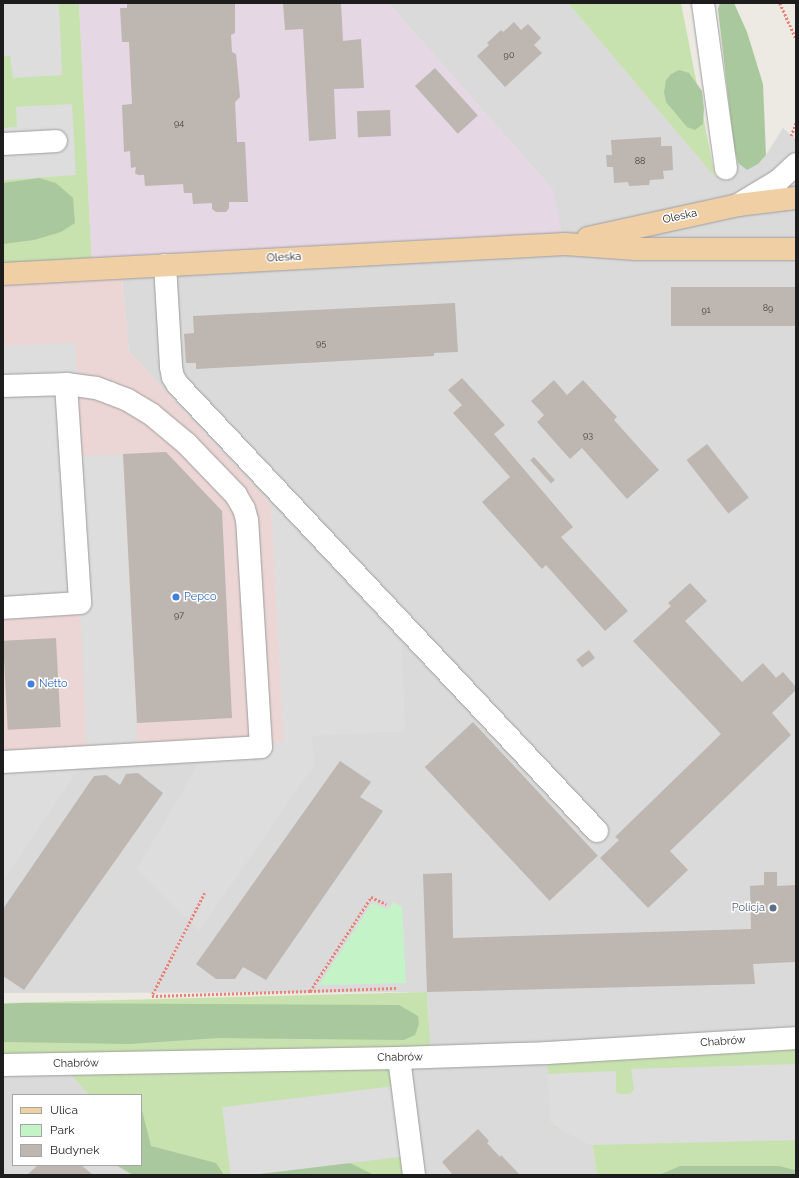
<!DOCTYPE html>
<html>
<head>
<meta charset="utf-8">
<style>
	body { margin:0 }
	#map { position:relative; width:799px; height:1178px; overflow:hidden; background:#edeae4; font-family:Raleway,sans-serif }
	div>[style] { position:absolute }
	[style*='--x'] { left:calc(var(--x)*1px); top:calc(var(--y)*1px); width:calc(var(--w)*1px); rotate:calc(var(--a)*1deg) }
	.residential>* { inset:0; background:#dbdada }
	.commercial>* { inset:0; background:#ecd5d5 }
	.industrial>* { inset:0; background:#e5d7e3 }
	.grass>* { inset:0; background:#c8e2af }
	.forest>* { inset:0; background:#aac89d }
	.park>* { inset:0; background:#c5f3c8 }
	.parking>* { inset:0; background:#ddd; transform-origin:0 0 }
	.building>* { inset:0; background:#bdb6b1; transform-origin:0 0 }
	.path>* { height:2.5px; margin-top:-1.25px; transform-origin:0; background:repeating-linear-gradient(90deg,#e98378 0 2px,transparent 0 4px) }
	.roads { filter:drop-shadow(0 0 1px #9e9e9e) drop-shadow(0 0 1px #9e9e9e) }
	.minor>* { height:22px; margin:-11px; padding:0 11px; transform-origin:11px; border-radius:11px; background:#fff }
	.major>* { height:22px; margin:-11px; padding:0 11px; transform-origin:11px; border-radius:11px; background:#f1cfa5 }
	.dots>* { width:11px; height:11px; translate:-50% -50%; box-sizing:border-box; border:2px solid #fff; border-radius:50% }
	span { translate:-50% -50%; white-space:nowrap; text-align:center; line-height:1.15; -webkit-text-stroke:3px #fff; paint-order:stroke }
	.number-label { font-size:9px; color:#454342 }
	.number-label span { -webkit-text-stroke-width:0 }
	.street-label { font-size:11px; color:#1d1d1d }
	.shop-label { font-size:11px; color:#366cbe }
	.left { translate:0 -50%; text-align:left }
	.service-label { font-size:11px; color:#4e5e75 }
	.right { translate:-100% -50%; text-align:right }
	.frame { position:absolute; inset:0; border:4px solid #1d1d1d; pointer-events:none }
	.legend { position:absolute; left:12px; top:1094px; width:130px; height:72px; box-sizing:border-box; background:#fff; border:1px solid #a5a5a5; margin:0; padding:5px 7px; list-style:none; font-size:12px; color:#1d1d1d }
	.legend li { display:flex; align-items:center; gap:8px; height:20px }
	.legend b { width:20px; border:1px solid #a5a5a5 }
</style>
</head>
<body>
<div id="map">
	<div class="residential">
		<i style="clip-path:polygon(388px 3px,568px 3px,715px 176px,738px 163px,747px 170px,766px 155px,783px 128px,796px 140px,796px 1038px,590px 1127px,597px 1175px,414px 1175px,399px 1058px,429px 1024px,427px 992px,3px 993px,3px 758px,87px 757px,284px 742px,271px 504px,129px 352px,121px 267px,553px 190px)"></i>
		<i style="clip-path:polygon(61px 1064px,89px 1095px,13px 1095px,13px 1165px,141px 1165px,161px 1175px,3px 1175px,3px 1065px)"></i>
	</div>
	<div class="commercial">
		<i style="clip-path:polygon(121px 267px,129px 352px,271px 504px,284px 742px,87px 757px,3px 758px,3px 274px)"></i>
	</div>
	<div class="industrial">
		<i style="clip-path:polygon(79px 3px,388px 3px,553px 190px,565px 244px,92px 268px)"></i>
	</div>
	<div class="grass">
		<i style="clip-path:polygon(3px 3px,79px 3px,92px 268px,3px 274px)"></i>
		<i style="clip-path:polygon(568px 3px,681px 3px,715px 177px)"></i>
		<i style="clip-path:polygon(427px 992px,431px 1057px,400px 1058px,414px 1175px,161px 1175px,141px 1153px,141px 1095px,89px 1095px,61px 1064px,3px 1065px,3px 1003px)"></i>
		<i style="clip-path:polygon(796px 1038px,796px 1175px,597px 1175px,590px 1127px,554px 1128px,546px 1053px)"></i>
	</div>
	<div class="forest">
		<i style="clip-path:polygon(720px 3px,734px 3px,747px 32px,763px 84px,766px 155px,758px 164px,747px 170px,738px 163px,734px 147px,718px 9px)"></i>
		<i style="clip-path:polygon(679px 70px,689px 73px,702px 91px,704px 109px,703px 124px,695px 130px,687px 127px,666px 102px,664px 92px,666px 80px,671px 74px)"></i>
		<i style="clip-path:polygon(39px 178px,56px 183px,73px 198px,75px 223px,61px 232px,34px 240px,3px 244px,3px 183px)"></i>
		<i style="clip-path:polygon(22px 1003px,399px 1005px,418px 1016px,419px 1024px,415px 1035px,404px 1040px,219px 1038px,129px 1044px,3px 1042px,3px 1004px)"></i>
		<i style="clip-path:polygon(141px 1106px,151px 1146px,216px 1163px,224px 1175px,133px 1175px,116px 1165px,141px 1165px)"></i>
		<i style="clip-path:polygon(350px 1163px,374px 1175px,246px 1175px,242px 1168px,245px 1166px)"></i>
		<i style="clip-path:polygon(680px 1166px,779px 1166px,795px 1170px,796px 1175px,659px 1175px)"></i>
	</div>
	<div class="park">
		<i style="clip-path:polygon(393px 902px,402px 907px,406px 983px,319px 985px,372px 903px,388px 910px)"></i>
	</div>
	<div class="parking">
		<i style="clip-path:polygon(3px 3px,59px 3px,62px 75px,13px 78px,10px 56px,3px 56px)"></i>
		<i style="clip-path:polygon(72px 104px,76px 175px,3px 180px,3px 128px,17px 127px,16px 107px)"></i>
		<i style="clip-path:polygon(75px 342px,78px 385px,71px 457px,123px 454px,138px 754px,87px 757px,3px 881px,3px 756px,87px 757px,80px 604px,3px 608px,3px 346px)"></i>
		<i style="clip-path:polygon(271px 504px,402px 645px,405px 731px,312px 736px,315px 764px,199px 931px,137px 869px,203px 756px,284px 742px)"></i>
		<i style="clip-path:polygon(796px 1064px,796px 1140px,590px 1145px,554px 1126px,550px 1121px,548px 1074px,616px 1071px,616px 1092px,620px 1094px,630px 1094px,634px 1089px,631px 1069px)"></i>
		<i style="left:403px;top:1085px;width:71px;height:182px;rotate:83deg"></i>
	</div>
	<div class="building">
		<i style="clip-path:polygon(127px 3px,235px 3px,235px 33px,231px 35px,232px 52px,236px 54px,240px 97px,235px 102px,237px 142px,245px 142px,248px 202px,229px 202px,229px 208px,226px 212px,216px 212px,212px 209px,212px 203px,193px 204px,192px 193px,184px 193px,183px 184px,145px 186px,144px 175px,138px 175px,135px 173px,136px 167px,131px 168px,130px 151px,124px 152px,122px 105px,132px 104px,129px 42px,122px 42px,120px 8px,127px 8px)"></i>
		<i style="clip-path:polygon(283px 3px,341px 3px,343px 41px,361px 39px,364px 88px,334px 89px,336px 139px,309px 141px,303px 29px,285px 30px)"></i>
		<i style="clip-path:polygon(514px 22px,521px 30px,528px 24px,541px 38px,534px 45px,542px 53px,505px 87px,477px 56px,489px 45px,487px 43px,501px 30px,503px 32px)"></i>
		<i style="left:435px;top:68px;width:64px;height:27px;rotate:48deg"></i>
		<i style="left:390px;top:110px;width:26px;height:33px;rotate:88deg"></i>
		<i style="clip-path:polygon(661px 137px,661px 146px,672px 146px,673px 170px,663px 171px,664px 179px,650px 180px,649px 185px,629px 186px,628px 182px,614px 183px,613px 167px,607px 167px,606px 155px,612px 155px,611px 140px)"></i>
		<i style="left:796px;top:287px;width:39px;height:125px;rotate:90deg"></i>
		<i style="clip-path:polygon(455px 303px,458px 352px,434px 353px,434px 356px,196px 369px,196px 363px,186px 363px,184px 334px,194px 333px,193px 316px)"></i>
		<i style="clip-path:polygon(462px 378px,505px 425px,494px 434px,573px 527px,561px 537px,628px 611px,605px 631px,546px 565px,542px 569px,482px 502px,510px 477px,453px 413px,462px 405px,448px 390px)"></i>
		<i style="clip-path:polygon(554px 380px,567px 395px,583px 380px,617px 417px,614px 420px,659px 470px,627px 499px,582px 448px,570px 459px,537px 422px,544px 415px,531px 401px)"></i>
		<i style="left:707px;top:444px;width:68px;height:26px;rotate:52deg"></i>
		<i style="clip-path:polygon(166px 452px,222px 511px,232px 718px,137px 723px,123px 454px)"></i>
		<i style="left:534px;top:457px;width:31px;height:5px;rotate:48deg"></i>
		<i style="clip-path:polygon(690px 583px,707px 601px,685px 621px,742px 682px,763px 663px,776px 678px,783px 672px,796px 687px,796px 690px,772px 713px,791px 735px,670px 851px,688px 870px,648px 908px,600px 858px,619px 840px,615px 837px,721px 734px,633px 641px,671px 606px,668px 603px)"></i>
		<i style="left:56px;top:638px;width:89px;height:53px;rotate:87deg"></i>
		<i style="left:589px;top:650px;width:10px;height:16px;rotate:53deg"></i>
		<i style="left:473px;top:722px;width:183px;height:66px;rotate:47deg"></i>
		<i style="clip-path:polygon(340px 761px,371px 782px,360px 797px,383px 811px,266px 980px,243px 967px,235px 979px,216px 979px,196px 964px)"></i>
		<i style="clip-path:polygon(138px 773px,163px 793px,24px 990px,3px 976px,3px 909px,94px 776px,106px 775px,120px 785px,126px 774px)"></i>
		<i style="clip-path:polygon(764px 872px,777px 872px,777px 886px,796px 885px,796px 962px,753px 964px,755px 984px,427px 992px,423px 874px,452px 873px,453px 938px,751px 929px,750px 886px,764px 885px)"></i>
		<i style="clip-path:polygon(478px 1129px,489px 1141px,487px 1143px,500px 1157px,501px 1155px,520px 1175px,453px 1175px,442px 1162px)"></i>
		<i style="clip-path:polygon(38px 1165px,81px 1165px,93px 1175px,27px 1175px)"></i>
	</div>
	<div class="path">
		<i style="--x:780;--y:3;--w:39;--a:66"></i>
		<i style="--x:791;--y:136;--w:15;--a:-70"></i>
		<i style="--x:205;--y:893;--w:116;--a:117.2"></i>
		<i style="--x:152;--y:996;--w:158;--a:-1.8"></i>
		<i style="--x:310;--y:991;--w:112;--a:-57"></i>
		<i style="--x:371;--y:897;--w:17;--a:25"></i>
		<i style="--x:310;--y:991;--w:86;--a:-2"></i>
	</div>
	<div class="roads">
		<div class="minor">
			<i style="--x:703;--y:3;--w:167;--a:82.1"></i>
			<i style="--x:3;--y:144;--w:53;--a:-3.2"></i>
			<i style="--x:738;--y:205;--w:47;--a:-31"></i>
			<i style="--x:778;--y:181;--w:25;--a:-43"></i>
			<i style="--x:165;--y:265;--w:102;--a:86.6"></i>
			<i style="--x:171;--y:367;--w:10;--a:79"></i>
			<i style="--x:173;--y:377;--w:9;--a:58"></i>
			<i style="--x:178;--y:385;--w:612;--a:46.79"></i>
			<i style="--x:3;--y:386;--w:63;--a:-1.8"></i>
			<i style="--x:66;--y:384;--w:219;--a:86.3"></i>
			<i style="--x:80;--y:603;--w:77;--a:176.3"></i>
			<i style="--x:3;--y:762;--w:258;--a:-3.3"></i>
			<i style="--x:261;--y:747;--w:227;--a:-93.5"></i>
			<i style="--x:247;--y:520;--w:11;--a:-105"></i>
			<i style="--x:244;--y:509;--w:16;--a:-120"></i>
			<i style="--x:236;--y:495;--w:71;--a:-133.9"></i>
			<i style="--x:187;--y:444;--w:47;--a:-140.2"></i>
			<i style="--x:151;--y:414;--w:27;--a:-149"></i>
			<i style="--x:128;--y:400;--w:19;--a:-159"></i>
			<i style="--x:110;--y:393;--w:15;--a:-160"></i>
			<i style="--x:96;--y:388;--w:30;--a:-172"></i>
			<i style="--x:399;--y:1058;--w:118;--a:82.7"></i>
			<i style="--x:3;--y:1065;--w:396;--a:-1"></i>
			<i style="--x:399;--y:1058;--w:147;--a:-1.9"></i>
			<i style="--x:546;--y:1053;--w:250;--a:-3.4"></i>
		</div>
		<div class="major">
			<i style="--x:588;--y:238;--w:154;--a:-12.4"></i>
			<i style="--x:738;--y:205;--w:58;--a:-6.9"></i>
			<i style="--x:3;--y:274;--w:563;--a:-3.06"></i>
			<i style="--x:565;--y:244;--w:71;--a:4"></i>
			<i style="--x:636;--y:249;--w:160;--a:0"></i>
		</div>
	</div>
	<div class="dots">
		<i style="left:176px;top:597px;background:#3f7fe0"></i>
		<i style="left:31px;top:684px;background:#3f7fe0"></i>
		<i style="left:773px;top:908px;background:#5c6f8a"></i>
	</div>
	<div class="number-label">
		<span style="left:509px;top:55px">90</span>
		<span style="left:179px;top:123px">94</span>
		<span style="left:640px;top:161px">88</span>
		<span style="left:768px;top:308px">89</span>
		<span style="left:706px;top:310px">91</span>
		<span style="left:321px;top:343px">95</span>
		<span style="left:588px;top:435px">93</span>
		<span style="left:179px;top:615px">97</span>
	</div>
	<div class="street-label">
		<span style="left:680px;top:217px;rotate:-12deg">Oleska</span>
		<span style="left:284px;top:258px;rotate:-3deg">Oleska</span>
		<span style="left:723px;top:1042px;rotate:-4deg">Chabrów</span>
		<span style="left:400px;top:1058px;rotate:-1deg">Chabrów</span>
		<span style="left:76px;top:1064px;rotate:-1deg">Chabrów</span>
	</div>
	<div class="shop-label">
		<span class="left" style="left:184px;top:597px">Pepco</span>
		<span class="left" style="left:39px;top:684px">Netto</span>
	</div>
	<div class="service-label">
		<span class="right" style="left:765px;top:908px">Policja</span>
	</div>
	<div class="frame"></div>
	<ul class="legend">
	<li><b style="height:5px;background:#f1cfa5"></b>Ulica</li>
	<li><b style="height:11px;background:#c5f3c8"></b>Park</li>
	<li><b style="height:11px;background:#bdb6b1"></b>Budynek</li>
	</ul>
</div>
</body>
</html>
